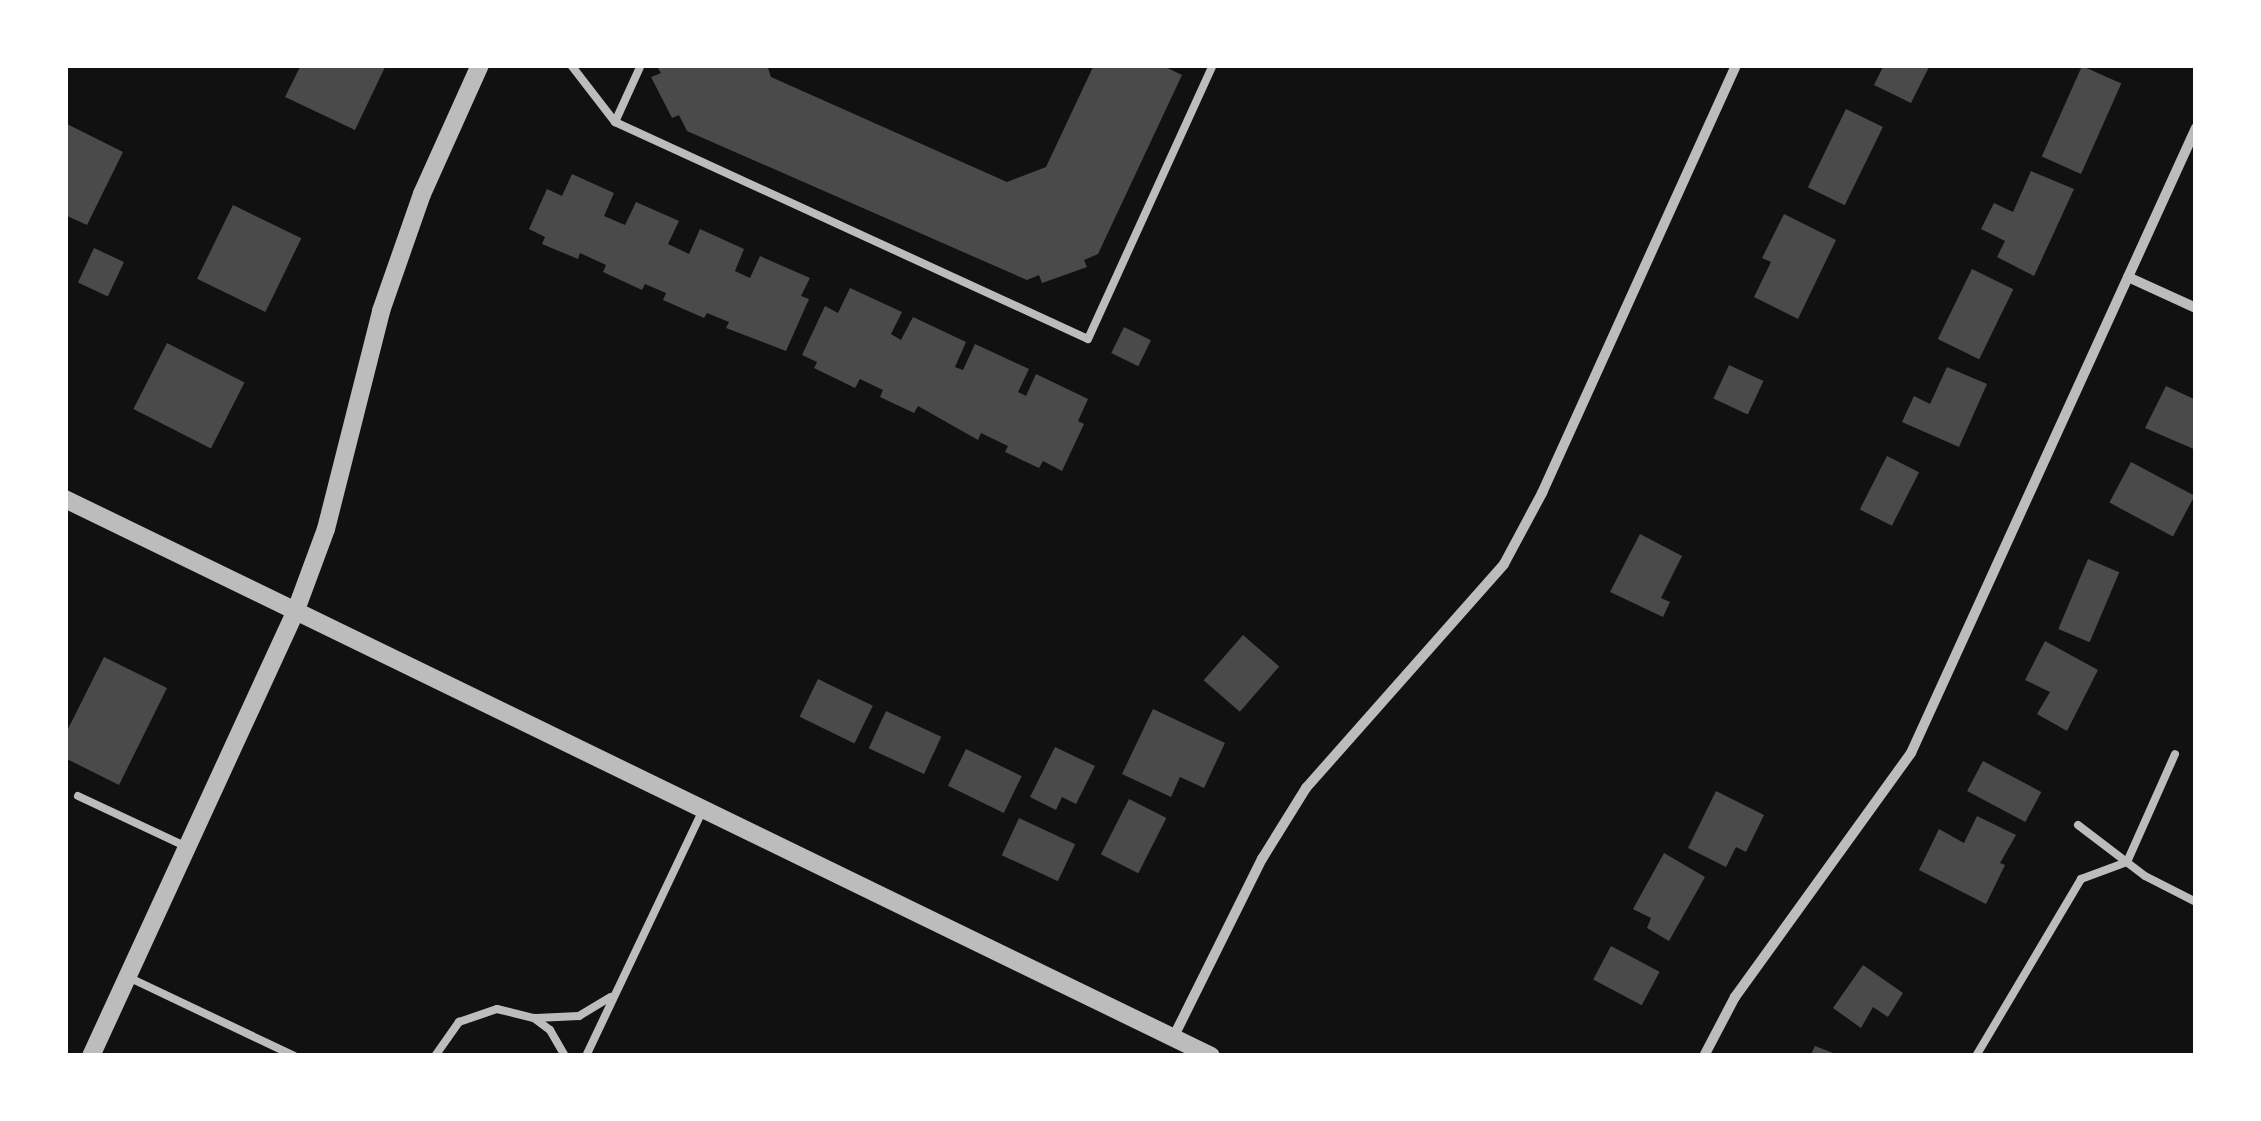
<!DOCTYPE html>
<html>
<head>
<meta charset="utf-8">
<style>
	body { margin:0 }
	#map { position:relative; width:2261px; height:1121px; overflow:hidden; background:#111; font-family:Poppins,sans-serif }
	div>[style] { position:absolute }
	[style*='--x'] { left:calc(var(--x)*1px); top:calc(var(--y)*1px); width:calc(var(--w)*1px); rotate:calc(var(--a)*1deg) }
	.building>* { inset:0; background:#4a4a4a; transform-origin:0 0 }
	.service>* { height:8px; margin:-4px; padding:0 4px; transform-origin:4px; border-radius:4px; background:#bcbcbc }
	.minor>* { height:10px; margin:-5px; padding:0 5px; transform-origin:5px; border-radius:5px; background:#bcbcbc }
	.tertiary>* { height:18px; margin:-9px; padding:0 9px; transform-origin:9px; border-radius:9px; background:#bcbcbc }
	span { translate:-50% -50%; white-space:nowrap; text-align:center; line-height:1.15; -webkit-text-stroke:8px #fff; paint-order:stroke }
	.frame { position:absolute; inset:0; border:68px solid #fff; pointer-events:none }
</style>
</head>
<body>
<div id="map">
	<div class="building">
		<i style="clip-path:polygon(301px 65px,386px 65px,355px 130px,285px 97px)"></i>
		<i style="clip-path:polygon(656px 65px,767px 65px,771px 77px,1007px 182px,1046px 167px,1094px 65px,1161px 65px,1182px 75px,1098px 254px,1084px 260px,1087px 267px,1042px 283px,1039px 275px,1027px 280px,687px 131px,679px 115px,672px 118px,651px 77px,661px 73px)"></i>
		<i style="clip-path:polygon(1884px 65px,1930px 65px,1911px 103px,1874px 85px)"></i>
		<i style="left:2082px;top:66px;width:43px;height:99px;rotate:24deg"></i>
		<i style="left:1846px;top:109px;width:41px;height:87px;rotate:26deg"></i>
		<i style="clip-path:polygon(65px 123px,123px 152px,87px 225px,65px 215px)"></i>
		<i style="clip-path:polygon(2031px 171px,2074px 189px,2034px 276px,1997px 257px,2005px 241px,1981px 229px,1994px 203px,2013px 212px)"></i>
		<i style="clip-path:polygon(572px 174px,614px 193px,604px 216px,625px 225px,636px 202px,679px 221px,668px 244px,689px 254px,700px 229px,744px 249px,735px 271px,750px 278px,760px 256px,810px 278px,801px 296px,809px 299px,786px 351px,726px 328px,729px 322px,707px 313px,704px 318px,663px 300px,666px 293px,645px 284px,642px 290px,603px 272px,606px 265px,580px 253px,578px 259px,542px 244px,545px 237px,529px 229px,547px 189px,562px 196px)"></i>
		<i style="left:233px;top:205px;width:76px;height:82px;rotate:26deg"></i>
		<i style="clip-path:polygon(1784px 214px,1836px 240px,1798px 319px,1754px 297px,1771px 262px,1762px 258px)"></i>
		<i style="left:94px;top:248px;width:33px;height:38px;rotate:25deg"></i>
		<i style="left:1972px;top:269px;width:46px;height:78px;rotate:26deg"></i>
		<i style="clip-path:polygon(850px 288px,902px 312px,891px 334px,901px 340px,913px 317px,966px 342px,955px 367px,963px 370px,975px 344px,1029px 369px,1018px 392px,1026px 396px,1036px 374px,1088px 399px,1078px 421px,1084px 424px,1062px 471px,1043px 461px,1039px 468px,1005px 452px,1008px 446px,981px 433px,978px 440px,918px 406px,914px 413px,880px 397px,883px 390px,860px 379px,855px 388px,814px 368px,817px 362px,802px 355px,825px 306px,838px 313px)"></i>
		<i style="left:1124px;top:327px;width:30px;height:29px;rotate:26deg"></i>
		<i style="left:167px;top:343px;width:87px;height:74px;rotate:27deg"></i>
		<i style="left:1729px;top:365px;width:38px;height:37px;rotate:25deg"></i>
		<i style="clip-path:polygon(1947px 367px,1987px 384px,1959px 447px,1902px 422px,1914px 396px,1930px 404px)"></i>
		<i style="clip-path:polygon(2166px 386px,2196px 400px,2196px 450px,2145px 428px)"></i>
		<i style="left:1887px;top:456px;width:36px;height:60px;rotate:27deg"></i>
		<i style="left:2131px;top:462px;width:72px;height:46px;rotate:28deg"></i>
		<i style="clip-path:polygon(1640px 534px,1682px 556px,1661px 598px,1670px 602px,1663px 617px,1610px 592px)"></i>
		<i style="left:2088px;top:559px;width:34px;height:76px;rotate:23deg"></i>
		<i style="left:1243px;top:635px;width:48px;height:60px;rotate:41deg"></i>
		<i style="clip-path:polygon(2045px 641px,2098px 670px,2067px 731px,2037px 714px,2050px 692px,2025px 680px)"></i>
		<i style="clip-path:polygon(104px 657px,167px 688px,119px 785px,65px 758px,65px 735px)"></i>
		<i style="left:818px;top:679px;width:61px;height:42px;rotate:26deg"></i>
		<i style="clip-path:polygon(1153px 709px,1225px 743px,1204px 788px,1180px 777px,1171px 797px,1122px 774px)"></i>
		<i style="left:886px;top:711px;width:61px;height:41px;rotate:25deg"></i>
		<i style="clip-path:polygon(1055px 747px,1095px 766px,1076px 804px,1062px 797px,1056px 810px,1030px 797px)"></i>
		<i style="left:966px;top:749px;width:62px;height:41px;rotate:26deg"></i>
		<i style="left:1983px;top:761px;width:66px;height:34px;rotate:28deg"></i>
		<i style="clip-path:polygon(1716px 791px,1764px 815px,1746px 852px,1736px 847px,1726px 867px,1688px 848px)"></i>
		<i style="left:1129px;top:799px;width:42px;height:62px;rotate:27deg"></i>
		<i style="clip-path:polygon(1977px 816px,2016px 835px,2000px 863px,2005px 865px,1986px 904px,1919px 870px,1939px 829px,1964px 843px)"></i>
		<i style="left:1019px;top:818px;width:62px;height:41px;rotate:25deg"></i>
		<i style="clip-path:polygon(1664px 853px,1705px 877px,1669px 941px,1647px 928px,1651px 918px,1633px 909px)"></i>
		<i style="left:1611px;top:946px;width:55px;height:38px;rotate:28deg"></i>
		<i style="clip-path:polygon(1863px 965px,1903px 993px,1888px 1017px,1873px 1007px,1861px 1028px,1833px 1008px)"></i>
		<i style="clip-path:polygon(1815px 1046px,1841px 1056px,1810px 1056px)"></i>
	</div>
	<div class="service">
		<i style="--x:571;--y:65;--w:72;--a:52.3"></i>
		<i style="--x:615;--y:122;--w:520;--a:24.64"></i>
		<i style="--x:1088;--y:339;--w:301;--a:-65.5"></i>
		<i style="--x:615;--y:122;--w:63;--a:-65.5"></i>
		<i style="--x:78;--y:796;--w:120;--a:25.1"></i>
		<i style="--x:2078;--y:825;--w:84;--a:37.3"></i>
		<i style="--x:2145;--y:876;--w:57;--a:27"></i>
		<i style="--x:128;--y:977;--w:184;--a:25.4"></i>
		<i style="--x:536;--y:1018;--w:43;--a:-2.7"></i>
		<i style="--x:579;--y:1016;--w:37;--a:-31"></i>
		<i style="--x:435;--y:1056;--w:42;--a:-54.8"></i>
		<i style="--x:459;--y:1022;--w:40;--a:-18.9"></i>
		<i style="--x:497;--y:1009;--w:38;--a:14"></i>
		<i style="--x:534;--y:1018;--w:20;--a:37"></i>
		<i style="--x:550;--y:1030;--w:30;--a:60"></i>
		<i style="--x:586;--y:1056;--w:270;--a:-64.6"></i>
		<i style="--x:1976;--y:1056;--w:206;--a:-59.3"></i>
		<i style="--x:2081;--y:879;--w:49;--a:-20.3"></i>
		<i style="--x:2127;--y:862;--w:118;--a:-66"></i>
	</div>
	<div class="minor">
		<i style="--x:2128;--y:277;--w:75;--a:24.5"></i>
		<i style="--x:1173;--y:1038;--w:200;--a:-63.6"></i>
		<i style="--x:1262;--y:859;--w:84;--a:-58.2"></i>
		<i style="--x:1306;--y:788;--w:299;--a:-48.5"></i>
		<i style="--x:1504;--y:564;--w:81;--a:-61.8"></i>
		<i style="--x:1542;--y:493;--w:470;--a:-65.6"></i>
		<i style="--x:1704;--y:1056;--w:67;--a:-62.3"></i>
		<i style="--x:1735;--y:997;--w:301;--a:-54.2"></i>
		<i style="--x:1911;--y:753;--w:687;--a:-65.49"></i>
	</div>
	<div class="tertiary">
		<i style="--x:65;--y:499;--w:1274;--a:25.92"></i>
		<i style="--x:91;--y:1056;--w:491;--a:-65.3"></i>
		<i style="--x:296;--y:610;--w:86;--a:-69.7"></i>
		<i style="--x:326;--y:529;--w:225;--a:-75.8"></i>
		<i style="--x:381;--y:311;--w:124;--a:-70.7"></i>
		<i style="--x:422;--y:194;--w:141;--a:-65.8"></i>
	</div>
	<div class="frame"></div>
</div>
</body>
</html>
